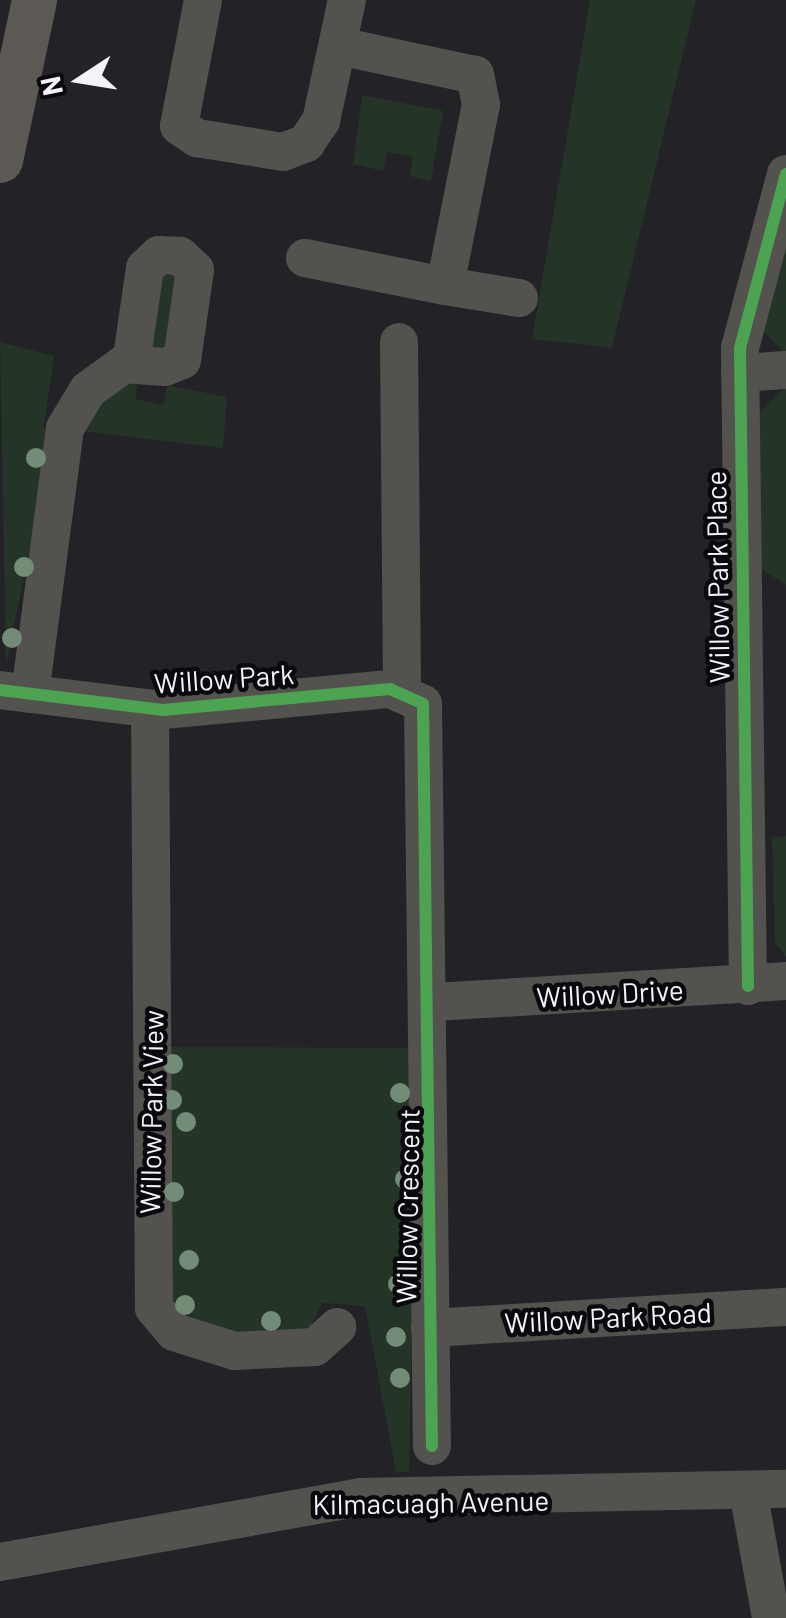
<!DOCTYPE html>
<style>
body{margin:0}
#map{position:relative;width:786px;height:1618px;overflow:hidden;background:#232227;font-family:Barlow,sans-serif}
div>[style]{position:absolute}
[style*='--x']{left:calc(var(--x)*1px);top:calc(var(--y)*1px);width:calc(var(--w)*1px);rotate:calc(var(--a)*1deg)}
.green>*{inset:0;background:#243427}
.minor>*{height:38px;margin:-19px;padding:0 19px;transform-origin:19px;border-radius:19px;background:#54524f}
.major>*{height:45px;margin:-22.5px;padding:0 22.5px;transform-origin:22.5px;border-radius:22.5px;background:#5c5955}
.cycleway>*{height:12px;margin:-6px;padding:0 6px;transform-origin:6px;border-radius:6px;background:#4ca352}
.trees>*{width:20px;height:20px;margin:-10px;border-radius:50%;background:#728c78}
span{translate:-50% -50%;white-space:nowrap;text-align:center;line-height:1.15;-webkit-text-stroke:9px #0b090e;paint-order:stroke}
.street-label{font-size:28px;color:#f5f3fa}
.north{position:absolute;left:30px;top:30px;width:100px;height:100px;-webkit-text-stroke:8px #0b090e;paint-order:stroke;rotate:258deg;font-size:28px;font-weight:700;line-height:40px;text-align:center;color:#f5f3fa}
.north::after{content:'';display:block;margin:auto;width:35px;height:45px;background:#f5f3fa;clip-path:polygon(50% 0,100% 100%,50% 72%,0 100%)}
</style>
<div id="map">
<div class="green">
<div style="clip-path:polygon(590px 0,696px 0,612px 348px,532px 339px)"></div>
<div style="clip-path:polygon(362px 95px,443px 111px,431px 181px,410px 176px,413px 157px,387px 152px,383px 171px,353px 164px)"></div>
<div style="clip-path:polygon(786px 224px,786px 354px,758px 326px)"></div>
<div style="clip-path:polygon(161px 267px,184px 283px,161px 359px,143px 340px)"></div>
<div style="clip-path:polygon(0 342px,54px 356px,44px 427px,54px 428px,6px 665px)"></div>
<div style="clip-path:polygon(137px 379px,136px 399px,163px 405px,167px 385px,227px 397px,223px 448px,73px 430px,92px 399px)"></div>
<div style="clip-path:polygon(786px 387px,786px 585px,754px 564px,757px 414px)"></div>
<div style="clip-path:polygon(786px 836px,786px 957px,775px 943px,772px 837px)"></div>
<div style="clip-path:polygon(162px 1047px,417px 1048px,409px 1472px,396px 1472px,365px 1306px,322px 1303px,307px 1336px,200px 1333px,166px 1307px)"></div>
</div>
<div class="minor">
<div style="--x:203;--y:0;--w:128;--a:100.8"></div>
<div style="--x:179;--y:126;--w:22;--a:34"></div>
<div style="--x:197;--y:138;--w:87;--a:9.2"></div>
<div style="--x:283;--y:152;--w:25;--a:-21"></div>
<div style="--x:306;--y:143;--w:27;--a:-56"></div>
<div style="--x:321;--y:121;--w:124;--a:-77.9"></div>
<div style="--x:305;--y:258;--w:143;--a:11.3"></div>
<div style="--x:445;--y:286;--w:185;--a:-78.8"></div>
<div style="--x:481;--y:105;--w:31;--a:-101"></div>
<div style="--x:475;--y:75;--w:140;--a:-168"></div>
<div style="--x:445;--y:286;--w:75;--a:9.2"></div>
<div style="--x:399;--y:342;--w:350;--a:89.5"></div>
<div style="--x:740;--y:373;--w:46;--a:-3.7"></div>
<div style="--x:0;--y:690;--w:164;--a:7"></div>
<div style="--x:163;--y:710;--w:228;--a:-5.3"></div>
<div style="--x:390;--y:689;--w:36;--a:24"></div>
<div style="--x:423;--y:704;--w:742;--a:89.31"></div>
<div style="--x:30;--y:694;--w:268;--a:-82.5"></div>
<div style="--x:65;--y:428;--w:44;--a:-58.8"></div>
<div style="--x:88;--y:390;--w:44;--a:-35.8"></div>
<div style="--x:124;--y:364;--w:41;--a:4.2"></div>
<div style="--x:165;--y:367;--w:18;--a:-22"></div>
<div style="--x:182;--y:360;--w:91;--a:-81.8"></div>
<div style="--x:195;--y:270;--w:21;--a:-137"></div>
<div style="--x:180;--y:256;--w:21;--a:-177"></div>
<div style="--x:159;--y:255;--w:19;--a:137"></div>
<div style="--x:145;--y:268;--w:97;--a:98.3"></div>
<div style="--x:150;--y:709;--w:599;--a:89.62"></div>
<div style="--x:154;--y:1308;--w:31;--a:50"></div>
<div style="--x:174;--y:1332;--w:64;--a:17.3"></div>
<div style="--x:235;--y:1351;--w:80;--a:-2.9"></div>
<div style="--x:315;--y:1347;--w:30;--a:-42"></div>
<div style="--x:748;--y:986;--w:638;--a:-90.72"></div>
<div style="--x:740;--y:348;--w:180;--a:-75.2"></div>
<div style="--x:434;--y:1002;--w:353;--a:-3.4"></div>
<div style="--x:430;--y:1328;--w:357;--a:-3.4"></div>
<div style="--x:748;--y:1491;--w:129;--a:79.7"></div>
<div style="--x:0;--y:1562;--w:366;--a:-10.2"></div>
<div style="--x:360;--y:1497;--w:426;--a:-1.1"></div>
</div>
<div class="major">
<div style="--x:0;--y:160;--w:164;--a:-78"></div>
</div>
<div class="cycleway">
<div style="--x:0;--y:690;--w:164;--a:7"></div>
<div style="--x:163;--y:710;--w:228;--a:-5.3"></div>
<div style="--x:390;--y:689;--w:36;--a:24"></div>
<div style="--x:423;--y:704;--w:742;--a:89.31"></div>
<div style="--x:748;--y:986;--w:638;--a:-90.72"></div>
<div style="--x:740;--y:348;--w:180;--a:-75.2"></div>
</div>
<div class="trees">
<div style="left:36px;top:458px"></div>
<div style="left:24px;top:567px"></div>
<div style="left:12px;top:638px"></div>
<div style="left:173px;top:1064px"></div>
<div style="left:400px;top:1093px"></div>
<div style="left:172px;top:1100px"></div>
<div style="left:186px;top:1122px"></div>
<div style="left:405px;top:1179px"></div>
<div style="left:174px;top:1192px"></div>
<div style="left:189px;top:1260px"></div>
<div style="left:398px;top:1284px"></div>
<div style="left:185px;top:1305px"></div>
<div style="left:271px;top:1321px"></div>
<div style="left:396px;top:1337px"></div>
<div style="left:400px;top:1378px"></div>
</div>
<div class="street-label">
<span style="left:717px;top:577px;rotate:-91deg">Willow Park Place</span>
<span style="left:224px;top:678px;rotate:-4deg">Willow Park</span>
<span style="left:610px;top:993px;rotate:-3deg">Willow Drive</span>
<span style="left:151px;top:1112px;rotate:-89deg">Willow Park View</span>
<span style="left:407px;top:1206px;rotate:-89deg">Willow Crescent</span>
<span style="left:608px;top:1317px;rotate:-3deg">Willow Park Road</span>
<span style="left:431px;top:1502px;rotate:-1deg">Kilmacuagh Avenue</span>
</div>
<div class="north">N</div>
</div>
